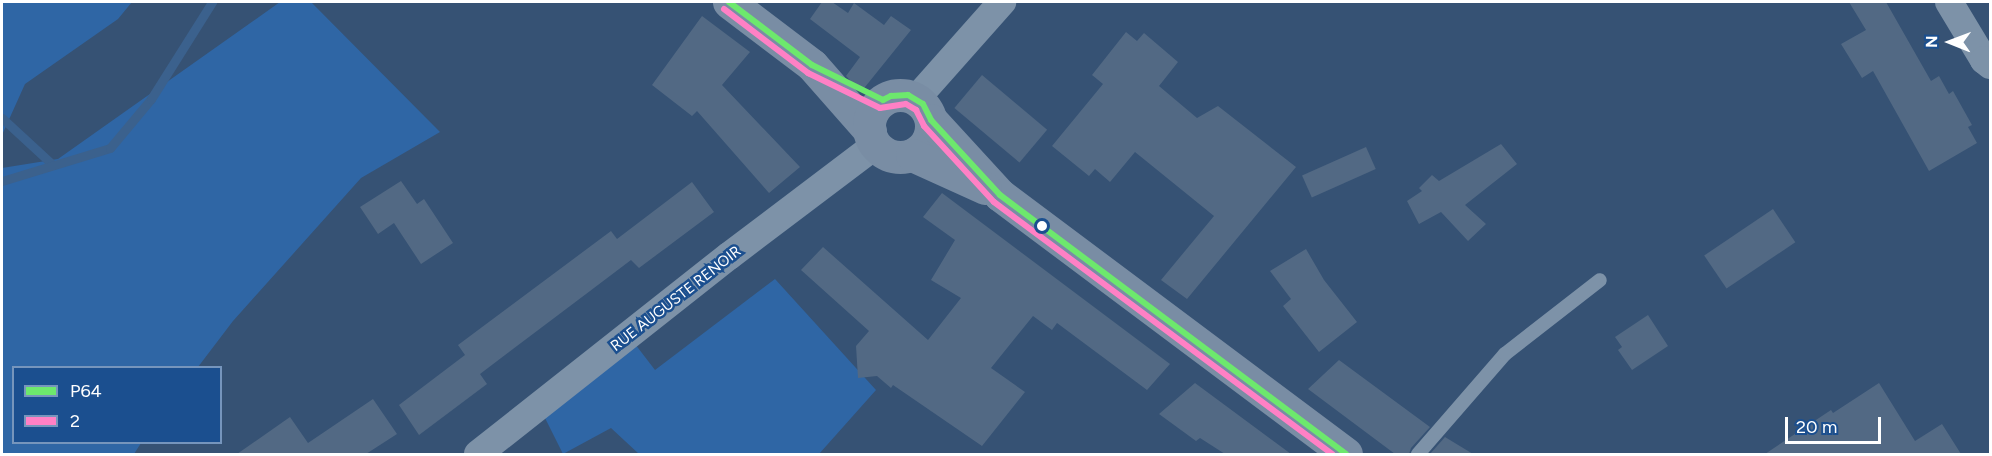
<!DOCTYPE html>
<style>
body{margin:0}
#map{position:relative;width:1992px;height:456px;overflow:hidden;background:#365274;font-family:Figtree,sans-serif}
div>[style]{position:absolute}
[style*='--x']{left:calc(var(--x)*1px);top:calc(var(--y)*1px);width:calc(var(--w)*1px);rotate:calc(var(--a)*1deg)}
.green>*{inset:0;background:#2f66a5}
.stream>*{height:9px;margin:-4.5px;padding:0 4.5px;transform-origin:4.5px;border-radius:4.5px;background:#3b618d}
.building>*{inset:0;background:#526984;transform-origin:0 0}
.service>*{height:14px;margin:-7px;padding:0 7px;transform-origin:7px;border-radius:7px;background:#7d92a8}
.minor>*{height:28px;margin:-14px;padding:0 14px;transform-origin:14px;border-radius:14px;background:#7d92a8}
.secondary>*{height:33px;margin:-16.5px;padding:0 16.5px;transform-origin:16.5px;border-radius:16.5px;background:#798da4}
.secondary>.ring{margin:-16.5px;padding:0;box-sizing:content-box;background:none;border:33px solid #798da4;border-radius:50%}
.bus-1>*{height:6px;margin:-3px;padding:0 3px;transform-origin:3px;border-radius:3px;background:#6de86d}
.bus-2>*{height:6px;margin:-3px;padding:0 3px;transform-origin:3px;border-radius:3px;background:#ff80c5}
.dots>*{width:16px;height:16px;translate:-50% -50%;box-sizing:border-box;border:3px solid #1b4f8f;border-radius:50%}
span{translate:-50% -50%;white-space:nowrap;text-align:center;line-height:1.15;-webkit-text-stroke:5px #1b4f8f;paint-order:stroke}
.street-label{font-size:15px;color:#fff}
.frame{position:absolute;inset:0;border:3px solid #fff;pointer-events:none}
.legend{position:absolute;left:12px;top:366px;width:210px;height:78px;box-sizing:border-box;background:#1b4f8f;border:2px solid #7695bc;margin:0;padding:8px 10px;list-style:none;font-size:18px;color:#fff}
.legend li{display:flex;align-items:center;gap:12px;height:30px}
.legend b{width:30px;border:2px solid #7695bc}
.north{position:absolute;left:1920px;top:12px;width:60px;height:60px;-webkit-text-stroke:4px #1b4f8f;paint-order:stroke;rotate:271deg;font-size:16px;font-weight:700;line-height:24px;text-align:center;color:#fff}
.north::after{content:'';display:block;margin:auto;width:21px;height:27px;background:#fff;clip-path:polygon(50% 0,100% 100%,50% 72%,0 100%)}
.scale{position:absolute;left:1785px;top:417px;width:96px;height:27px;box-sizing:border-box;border:3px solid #fff;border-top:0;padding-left:8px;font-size:18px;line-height:21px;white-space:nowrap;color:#fff;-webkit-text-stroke:4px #1b4f8f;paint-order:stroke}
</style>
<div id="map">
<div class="green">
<div style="clip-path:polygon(2px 2px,132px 2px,118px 19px,25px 84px,2px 135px)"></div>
<div style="clip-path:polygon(280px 2px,311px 2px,440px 132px,361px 178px,233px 321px,198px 367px,14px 368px,14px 442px,141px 443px,134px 454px,2px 454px,2px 168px,58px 159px)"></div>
<div style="clip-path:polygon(775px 279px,876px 390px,819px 454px,639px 454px,611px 428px,563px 454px,543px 414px,635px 344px,655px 370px)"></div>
</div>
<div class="stream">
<div style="--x:2;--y:118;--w:69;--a:42.7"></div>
<div style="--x:2;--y:181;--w:113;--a:-17"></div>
<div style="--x:110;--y:148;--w:64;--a:-50.1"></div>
<div style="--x:151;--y:99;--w:115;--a:-57.8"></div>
</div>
<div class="building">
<div style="clip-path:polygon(822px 2px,832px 2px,848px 13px,854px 3px,884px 25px,891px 16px,911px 30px,861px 92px,846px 76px,860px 57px,810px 19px)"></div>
<div style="clip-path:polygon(1849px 2px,1886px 2px,1931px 81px,1939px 76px,1949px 94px,1953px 91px,1972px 125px,1968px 127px,1977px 143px,1929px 171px,1873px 71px,1862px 78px,1841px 44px,1866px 30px)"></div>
<div style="clip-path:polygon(702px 16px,750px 52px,722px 85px,800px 167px,769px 193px,697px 111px,692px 116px,652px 85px)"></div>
<div style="clip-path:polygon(1126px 32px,1137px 41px,1144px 33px,1178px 62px,1159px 86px,1197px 118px,1218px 106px,1296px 167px,1187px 299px,1161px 280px,1214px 216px,1135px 152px,1110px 182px,1095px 169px,1089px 176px,1052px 146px,1103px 84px,1092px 75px)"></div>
<div style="left:982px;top:75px;width:85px;height:43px;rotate:40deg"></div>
<div style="clip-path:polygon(1501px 144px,1517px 164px,1465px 205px,1486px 224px,1468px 241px,1441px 212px,1419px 224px,1407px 201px,1422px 191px,1419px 188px,1432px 175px,1439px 181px)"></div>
<div style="left:1366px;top:147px;width:24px;height:70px;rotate:66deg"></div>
<div style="clip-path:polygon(401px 181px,417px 204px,424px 199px,453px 243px,421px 264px,394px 223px,378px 234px,360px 207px)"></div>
<div style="clip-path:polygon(692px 182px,714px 212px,639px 268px,631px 260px,590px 291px,480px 374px,487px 384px,419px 435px,399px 405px,465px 355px,458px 345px,611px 231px,617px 239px)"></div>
<div style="clip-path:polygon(942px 193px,1170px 364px,1147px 390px,1057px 323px,1052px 330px,1033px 316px,991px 368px,1025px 392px,982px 446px,893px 385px,891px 388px,877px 376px,858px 378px,856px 346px,869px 331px,801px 270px,823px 247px,928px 340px,961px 298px,931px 280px,955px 240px,923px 217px)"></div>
<div style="left:1773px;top:209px;width:40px;height:83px;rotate:56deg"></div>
<div style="clip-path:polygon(1306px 249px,1324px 280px,1357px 322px,1319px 352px,1283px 306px,1291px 299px,1270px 271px)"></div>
<div style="clip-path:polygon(1648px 315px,1668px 346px,1632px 370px,1618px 350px,1622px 347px,1615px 337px)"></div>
<div style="clip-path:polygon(1339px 360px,1430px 427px,1411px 448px,1409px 454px,1395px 454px,1308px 389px)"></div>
<div style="clip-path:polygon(1195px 383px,1245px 420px,1291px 454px,1225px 454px,1200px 438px,1196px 441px,1159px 414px)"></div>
<div style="clip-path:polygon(1879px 383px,1915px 441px,1942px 424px,1961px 454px,1765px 454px,1831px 410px,1833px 413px)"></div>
<div style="clip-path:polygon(373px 399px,397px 434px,366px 454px,237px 454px,290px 417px,308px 443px)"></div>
<div style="clip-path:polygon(1445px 437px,1473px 454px,1430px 454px)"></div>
</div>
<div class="service">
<div style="--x:1418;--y:454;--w:133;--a:-49"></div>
<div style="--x:1505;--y:354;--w:120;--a:-37.9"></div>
</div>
<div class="minor">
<div style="--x:1949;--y:2;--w:68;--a:58.9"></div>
<div style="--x:1984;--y:60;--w:8;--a:40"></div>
<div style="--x:916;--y:99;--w:130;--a:-48.4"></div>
<div style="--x:478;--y:454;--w:320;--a:-38.3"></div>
<div style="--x:729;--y:256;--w:184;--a:-37.1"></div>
</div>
<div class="secondary">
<div style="--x:729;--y:2;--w:104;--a:37.2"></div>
<div style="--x:812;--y:65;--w:88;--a:48.7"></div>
<div class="ring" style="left:869px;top:95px;width:29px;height:29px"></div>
<div style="--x:931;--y:120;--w:102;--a:47.4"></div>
<div style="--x:1000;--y:195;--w:432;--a:36.8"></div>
<div style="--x:912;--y:155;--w:80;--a:24.3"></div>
</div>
<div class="bus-1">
<div style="--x:729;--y:2;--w:104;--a:37.2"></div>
<div style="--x:812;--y:65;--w:79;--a:26.2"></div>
<div style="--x:883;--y:100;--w:9;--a:-27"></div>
<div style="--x:891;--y:96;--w:17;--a:-3"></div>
<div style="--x:908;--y:95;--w:17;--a:31"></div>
<div style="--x:923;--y:104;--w:18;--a:63"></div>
<div style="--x:931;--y:120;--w:102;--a:47.4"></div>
<div style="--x:1000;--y:195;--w:432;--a:36.8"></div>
</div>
<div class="bus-2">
<div style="--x:724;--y:9;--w:106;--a:37.3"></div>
<div style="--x:808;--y:73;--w:80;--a:25.9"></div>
<div style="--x:880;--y:108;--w:26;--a:-9"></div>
<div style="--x:906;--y:104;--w:12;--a:31"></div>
<div style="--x:916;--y:110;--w:18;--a:63"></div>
<div style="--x:924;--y:126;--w:103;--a:47.4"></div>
<div style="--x:994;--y:202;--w:422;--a:36.7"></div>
</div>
<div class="dots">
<div style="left:1042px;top:226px;background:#fff"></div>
</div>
<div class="street-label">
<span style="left:676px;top:299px;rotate:-38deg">RUE AUGUSTE RENOIR</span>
</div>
<div class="frame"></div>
<ul class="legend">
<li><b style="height:8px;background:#6de86d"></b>P64</li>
<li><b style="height:8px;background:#ff80c5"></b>2</li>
</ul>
<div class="north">N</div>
<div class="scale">20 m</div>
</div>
